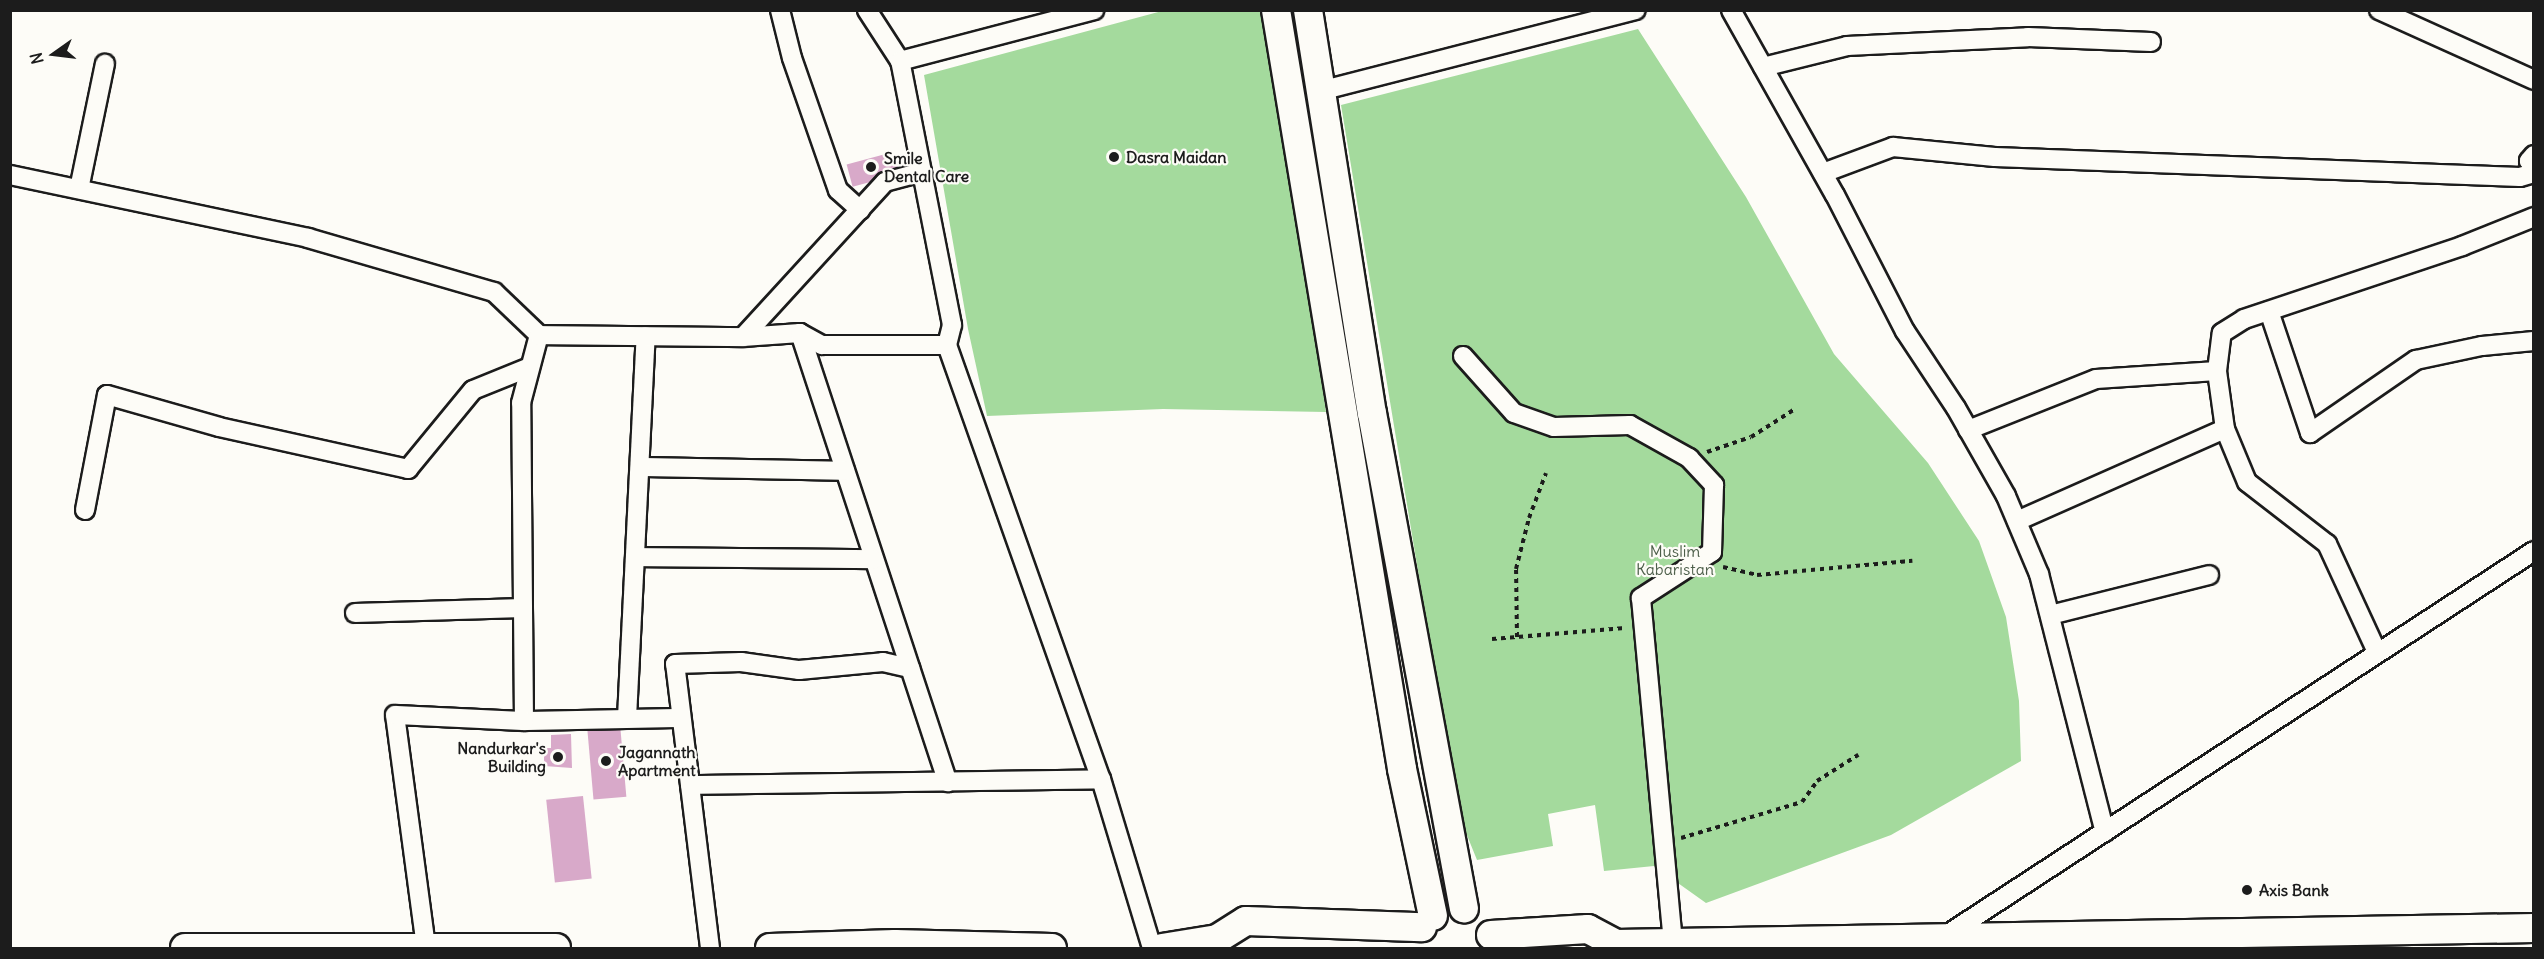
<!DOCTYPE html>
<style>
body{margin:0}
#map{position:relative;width:2544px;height:959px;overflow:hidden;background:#fdfcf7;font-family:Delius,sans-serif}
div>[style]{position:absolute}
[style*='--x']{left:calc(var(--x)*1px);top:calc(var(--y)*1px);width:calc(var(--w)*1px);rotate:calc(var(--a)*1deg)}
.green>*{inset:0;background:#a4da9d}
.building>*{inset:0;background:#d8a9c9;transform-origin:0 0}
.path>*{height:4px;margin-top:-2px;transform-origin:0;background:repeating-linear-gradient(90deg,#1c1c1c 0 4.5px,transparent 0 9px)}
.roads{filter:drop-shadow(2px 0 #1c1c1c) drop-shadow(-2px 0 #1c1c1c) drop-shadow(0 2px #1c1c1c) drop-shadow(0 -2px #1c1c1c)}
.street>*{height:18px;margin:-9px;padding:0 9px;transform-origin:9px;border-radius:9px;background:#fdfcf7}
.primary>*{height:28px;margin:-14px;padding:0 14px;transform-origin:14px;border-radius:14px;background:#fdfcf7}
.dots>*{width:16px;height:16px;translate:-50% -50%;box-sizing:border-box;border:3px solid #fdfcf7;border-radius:50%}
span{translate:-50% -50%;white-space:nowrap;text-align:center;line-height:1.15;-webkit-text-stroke:4.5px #fdfcf7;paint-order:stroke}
.poi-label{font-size:16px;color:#1c1c1c;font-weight:700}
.left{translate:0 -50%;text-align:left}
.right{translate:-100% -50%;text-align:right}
.park-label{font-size:16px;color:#4c5e49}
.frame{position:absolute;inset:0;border:12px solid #1c1c1c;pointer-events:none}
.north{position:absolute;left:24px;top:24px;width:60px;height:60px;-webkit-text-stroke:4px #fdfcf7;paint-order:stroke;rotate:256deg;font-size:16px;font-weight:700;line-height:24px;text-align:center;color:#1c1c1c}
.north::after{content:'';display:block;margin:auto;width:21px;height:27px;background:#1c1c1c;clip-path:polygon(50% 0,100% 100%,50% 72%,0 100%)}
</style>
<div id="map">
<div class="green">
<div style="clip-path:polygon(1162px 11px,1271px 11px,1326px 412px,1163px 409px,987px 416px,968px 329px,924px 75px)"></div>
<div style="clip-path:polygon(1638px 29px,1746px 197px,1834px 354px,1928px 463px,1979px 541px,2006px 617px,2019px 701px,2021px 761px,1891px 835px,1706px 903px,1654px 866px,1604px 871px,1595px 805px,1548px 814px,1553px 846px,1477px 860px,1458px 813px,1341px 105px)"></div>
</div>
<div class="building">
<div style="left:893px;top:152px;width:23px;height:48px;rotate:75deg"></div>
<div style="left:620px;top:724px;width:73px;height:33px;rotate:85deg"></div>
<div style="clip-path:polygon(571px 734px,572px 768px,544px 766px,544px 748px,551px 748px,551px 735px)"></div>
<div style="left:583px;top:796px;width:83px;height:37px;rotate:84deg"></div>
</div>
<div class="path">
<div style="--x:1707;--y:452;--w:46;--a:-18.8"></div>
<div style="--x:1751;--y:437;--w:52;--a:-32.5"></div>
<div style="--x:1723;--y:567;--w:35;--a:13"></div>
<div style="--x:1757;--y:575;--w:156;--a:-5.2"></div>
<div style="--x:1517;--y:637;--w:68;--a:-90.8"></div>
<div style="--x:1516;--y:569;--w:53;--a:-75.7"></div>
<div style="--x:1529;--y:518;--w:48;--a:-69.3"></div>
<div style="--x:1492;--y:639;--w:133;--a:-4.7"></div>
<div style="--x:1681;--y:838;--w:126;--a:-16.6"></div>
<div style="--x:1802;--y:802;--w:26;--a:-54"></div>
<div style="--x:1817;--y:781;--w:49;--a:-32.4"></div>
</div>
<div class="roads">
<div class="street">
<div style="--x:780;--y:10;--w:49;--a:76"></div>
<div style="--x:792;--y:58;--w:140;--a:70.8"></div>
<div style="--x:838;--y:190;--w:30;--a:42"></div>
<div style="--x:867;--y:10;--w:61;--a:57.1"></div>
<div style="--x:1731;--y:10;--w:212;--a:60.7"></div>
<div style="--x:1835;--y:195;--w:153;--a:62.8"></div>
<div style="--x:1905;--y:331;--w:92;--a:56.5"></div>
<div style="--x:1956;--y:408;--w:101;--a:60.4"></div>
<div style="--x:2006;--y:496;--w:85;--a:67.1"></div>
<div style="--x:2039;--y:574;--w:266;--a:75.7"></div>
<div style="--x:2379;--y:10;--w:170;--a:24.3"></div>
<div style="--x:1763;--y:67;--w:87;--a:-14"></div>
<div style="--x:1847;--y:46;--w:181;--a:-2.8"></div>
<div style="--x:2028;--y:37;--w:123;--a:2.3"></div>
<div style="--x:1320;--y:91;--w:326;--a:-14.4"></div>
<div style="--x:2534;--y:155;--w:8;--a:130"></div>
<div style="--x:2529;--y:161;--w:7;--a:45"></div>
<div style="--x:922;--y:172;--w:38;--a:165"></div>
<div style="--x:885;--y:182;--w:210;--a:132.5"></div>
<div style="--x:743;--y:337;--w:57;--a:-4"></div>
<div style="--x:800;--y:333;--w:473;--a:71.8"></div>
<div style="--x:1823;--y:173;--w:75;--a:-20.4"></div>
<div style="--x:1893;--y:147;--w:102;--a:5.6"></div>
<div style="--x:1995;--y:157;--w:525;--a:2.18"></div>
<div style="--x:2520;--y:177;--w:15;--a:-16"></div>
<div style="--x:10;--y:175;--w:305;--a:11.9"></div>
<div style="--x:308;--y:238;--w:194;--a:16.2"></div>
<div style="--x:494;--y:292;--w:62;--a:43.7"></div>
<div style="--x:79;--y:189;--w:128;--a:-78.3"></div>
<div style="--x:2269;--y:311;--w:129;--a:71.4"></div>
<div style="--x:2310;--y:433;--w:129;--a:-34.6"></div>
<div style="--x:2416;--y:360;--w:67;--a:-12"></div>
<div style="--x:2482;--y:346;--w:52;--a:-5.5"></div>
<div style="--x:800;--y:333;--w:25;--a:29"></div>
<div style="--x:822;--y:345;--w:125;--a:0"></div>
<div style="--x:947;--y:345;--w:461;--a:70.5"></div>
<div style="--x:1101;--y:779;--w:177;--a:73.2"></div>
<div style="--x:947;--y:345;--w:21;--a:-76"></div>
<div style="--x:952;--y:325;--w:269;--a:-101.1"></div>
<div style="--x:900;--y:61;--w:201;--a:-14.7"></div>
<div style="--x:1463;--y:356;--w:76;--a:48.2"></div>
<div style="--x:1514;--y:413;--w:42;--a:19.3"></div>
<div style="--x:1554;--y:427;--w:76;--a:-1.5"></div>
<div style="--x:1630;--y:425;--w:68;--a:29.2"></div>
<div style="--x:1689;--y:458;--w:37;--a:47"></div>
<div style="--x:1714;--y:485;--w:67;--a:91.7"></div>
<div style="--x:1712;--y:552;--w:85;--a:147.1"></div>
<div style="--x:1641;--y:598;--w:346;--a:84.7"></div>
<div style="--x:1968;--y:430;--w:138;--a:-21.7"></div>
<div style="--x:2096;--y:379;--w:121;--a:-3.8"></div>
<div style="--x:640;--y:467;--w:205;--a:1.1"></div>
<div style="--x:85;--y:510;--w:117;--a:-79.2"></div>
<div style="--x:107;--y:395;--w:116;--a:15.9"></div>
<div style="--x:219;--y:427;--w:194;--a:12.5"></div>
<div style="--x:408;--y:469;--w:102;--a:-50.6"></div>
<div style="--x:473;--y:390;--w:61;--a:-22"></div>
<div style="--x:2017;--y:521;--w:227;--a:-23.9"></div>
<div style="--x:636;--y:557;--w:237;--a:0.5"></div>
<div style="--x:355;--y:613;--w:168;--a:-1.7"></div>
<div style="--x:2050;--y:615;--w:164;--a:-14.1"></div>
<div style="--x:2377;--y:652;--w:119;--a:-114.8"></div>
<div style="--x:2327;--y:544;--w:101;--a:-142.2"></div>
<div style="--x:2247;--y:482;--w:57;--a:-112.5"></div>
<div style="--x:2225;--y:429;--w:59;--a:-97.9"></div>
<div style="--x:2217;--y:371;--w:38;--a:-83"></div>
<div style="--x:2222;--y:333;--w:26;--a:-32"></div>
<div style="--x:2244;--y:319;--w:230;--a:-18.5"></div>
<div style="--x:2462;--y:246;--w:78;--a:-21.9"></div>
<div style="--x:627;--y:718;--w:382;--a:-87.2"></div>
<div style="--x:680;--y:718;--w:156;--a:178.9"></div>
<div style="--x:524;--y:721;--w:318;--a:-90.5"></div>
<div style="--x:521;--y:403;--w:70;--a:-75.2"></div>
<div style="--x:539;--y:335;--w:204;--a:0.6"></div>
<div style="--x:690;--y:785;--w:411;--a:-0.8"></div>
<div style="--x:1945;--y:936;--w:704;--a:-33.17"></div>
<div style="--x:426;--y:947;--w:234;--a:-97.6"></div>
<div style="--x:395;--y:715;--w:129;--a:2.7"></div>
<div style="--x:710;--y:948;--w:286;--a:-97"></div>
<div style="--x:675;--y:664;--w:66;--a:-1.7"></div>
<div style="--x:741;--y:662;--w:59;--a:7.9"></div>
<div style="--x:799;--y:670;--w:84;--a:-5.4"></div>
<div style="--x:883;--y:662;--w:28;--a:13"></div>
</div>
<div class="primary">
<div style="--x:1276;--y:10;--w:769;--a:80.57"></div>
<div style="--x:1402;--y:769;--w:150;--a:78.1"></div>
<div style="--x:1308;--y:10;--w:408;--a:81"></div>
<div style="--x:1372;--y:413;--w:504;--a:79.49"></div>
<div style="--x:1491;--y:935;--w:97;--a:-3.5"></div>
<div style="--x:1588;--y:929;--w:32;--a:28"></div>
<div style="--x:1616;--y:944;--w:918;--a:-1"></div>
<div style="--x:185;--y:948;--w:371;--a:0"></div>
<div style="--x:770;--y:948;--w:125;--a:-1.8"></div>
<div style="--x:895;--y:944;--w:157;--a:1.5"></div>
<div style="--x:1162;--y:948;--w:56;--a:-9.3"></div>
<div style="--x:1217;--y:939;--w:34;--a:-32"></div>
<div style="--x:1246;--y:921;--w:176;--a:2"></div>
</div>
</div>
<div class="dots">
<div style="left:1114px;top:157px;background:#1c1c1c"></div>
<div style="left:871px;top:167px;background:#1c1c1c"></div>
<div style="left:558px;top:757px;background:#1c1c1c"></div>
<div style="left:606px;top:761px;background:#1c1c1c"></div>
<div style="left:2247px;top:890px;background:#1c1c1c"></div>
</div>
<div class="poi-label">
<span class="left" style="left:1126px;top:157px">Dasra Maidan</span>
<span class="left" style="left:884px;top:167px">Smile<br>Dental Care</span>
<span class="right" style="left:546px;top:757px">Nandurkar's<br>Building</span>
<span class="left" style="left:618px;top:761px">Jagannath<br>Apartment</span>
<span class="left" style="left:2259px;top:890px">Axis Bank</span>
</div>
<div class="park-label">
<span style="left:1675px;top:560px">Muslim<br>Kabaristan</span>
</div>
<div class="frame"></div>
<div class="north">N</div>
</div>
